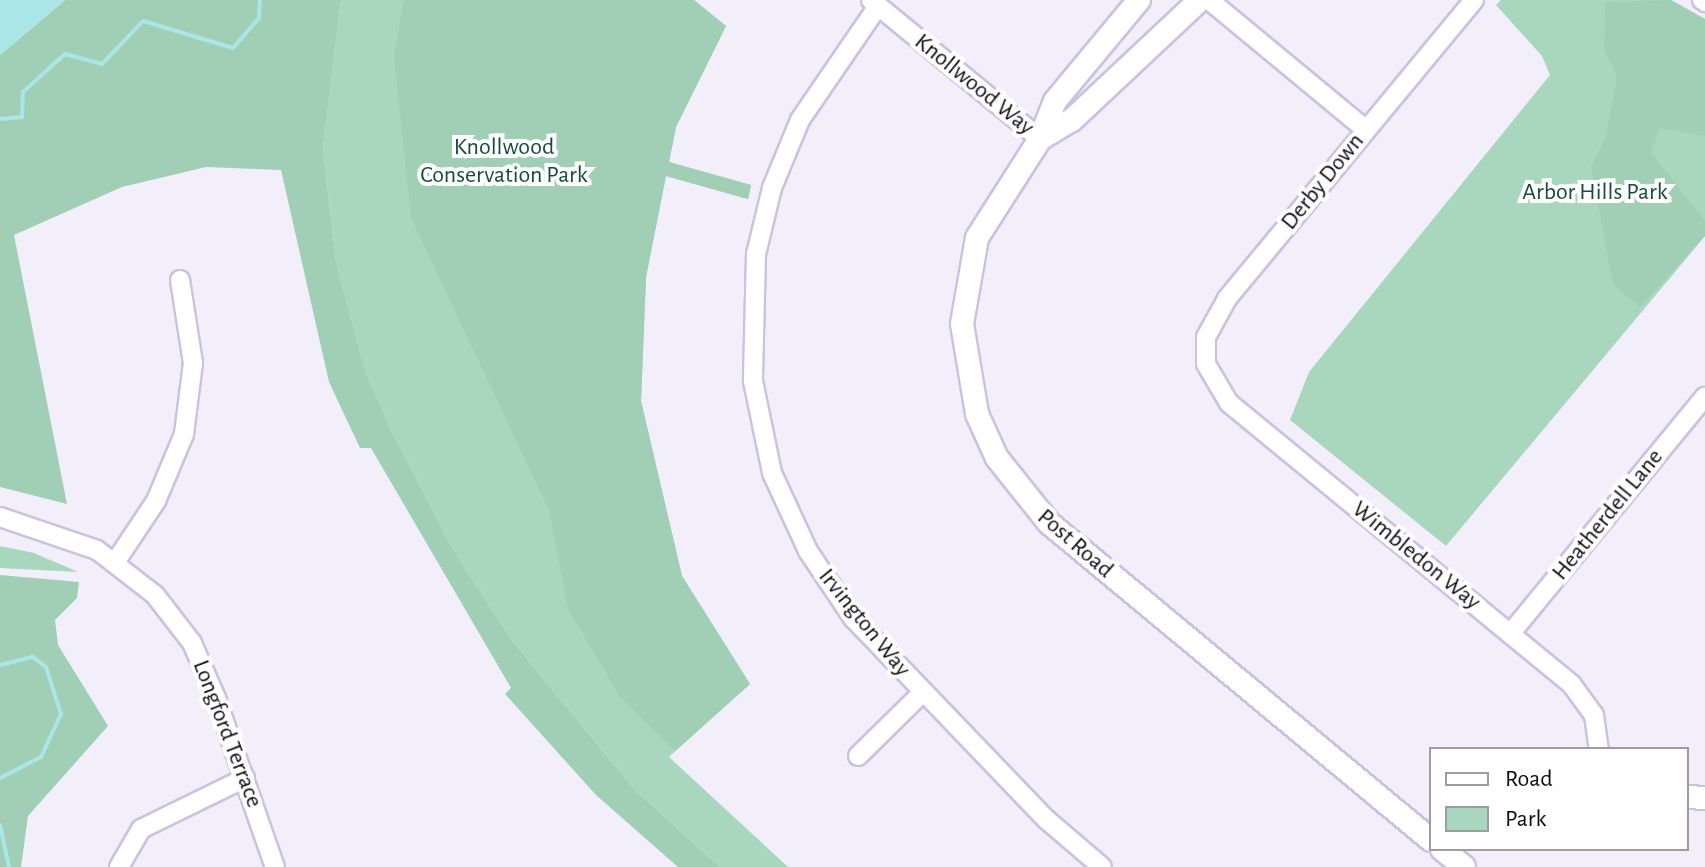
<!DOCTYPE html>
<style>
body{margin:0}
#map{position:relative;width:1705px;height:867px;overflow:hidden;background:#f2effb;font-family:"Alegreya Sans",sans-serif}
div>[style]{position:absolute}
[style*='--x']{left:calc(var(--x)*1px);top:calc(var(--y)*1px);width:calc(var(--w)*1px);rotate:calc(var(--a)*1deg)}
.green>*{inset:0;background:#a8d7bd}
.forest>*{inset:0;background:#a1cfb6}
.water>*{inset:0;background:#abe6e6}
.stream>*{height:4px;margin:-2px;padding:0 2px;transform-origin:2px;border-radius:2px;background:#abe6e6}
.roads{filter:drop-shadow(2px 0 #cac3e0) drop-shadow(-2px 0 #cac3e0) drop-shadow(0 2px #cac3e0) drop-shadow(0 -2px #cac3e0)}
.minor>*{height:18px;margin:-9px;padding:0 9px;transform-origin:9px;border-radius:9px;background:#fff}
.tertiary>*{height:22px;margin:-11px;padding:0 11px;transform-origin:11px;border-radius:11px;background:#fff}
span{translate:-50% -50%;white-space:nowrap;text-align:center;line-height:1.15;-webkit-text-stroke:8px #fefefe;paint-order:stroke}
.street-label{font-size:24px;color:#0d0a14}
.park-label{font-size:24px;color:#144d35}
.legend{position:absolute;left:1429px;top:747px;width:260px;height:104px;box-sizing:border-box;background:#fefefe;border:2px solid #9e9ca0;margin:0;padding:10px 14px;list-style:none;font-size:24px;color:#0d0a14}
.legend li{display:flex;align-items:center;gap:16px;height:40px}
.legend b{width:40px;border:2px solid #9e9ca0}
</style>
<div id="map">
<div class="green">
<div style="clip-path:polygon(341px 0,694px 0,726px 26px,676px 127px,669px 162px,751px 185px,748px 199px,666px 176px,646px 277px,641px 401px,682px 576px,750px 684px,669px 757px,788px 867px,720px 867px,634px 789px,514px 643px,452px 548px,389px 426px,365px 370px,336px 262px,323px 148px)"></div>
<div style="clip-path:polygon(1501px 0,1671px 0,1705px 19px,1705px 236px,1446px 546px,1290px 420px,1309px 372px,1550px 75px,1542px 56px,1496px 5px)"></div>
<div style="clip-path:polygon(0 546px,34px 553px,78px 572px,0 568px)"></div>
</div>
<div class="forest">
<div style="clip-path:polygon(65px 0,341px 0,323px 148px,336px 262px,365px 370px,389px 426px,452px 548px,514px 643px,634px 789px,720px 867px,678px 867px,596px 795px,505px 694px,511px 688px,371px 448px,360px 448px,329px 382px,281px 170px,206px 167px,122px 187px,14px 235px,67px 504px,0 487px,0 55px)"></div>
<div style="clip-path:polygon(404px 0,694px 0,726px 26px,676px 127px,669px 162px,751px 185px,748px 199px,666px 176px,646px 277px,641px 401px,682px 576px,750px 684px,675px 751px,621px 698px,568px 609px,549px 510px,411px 218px,394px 57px)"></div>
<div style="clip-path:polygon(1671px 0,1705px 19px,1705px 136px,1660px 128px,1651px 152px,1705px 221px,1705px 236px,1640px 307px,1613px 284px,1591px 167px,1606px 137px,1617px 76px,1604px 49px,1605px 2px)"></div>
<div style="clip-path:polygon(0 575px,79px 582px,77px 598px,55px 620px,58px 645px,108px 726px,28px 816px,21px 867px,0 867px)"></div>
</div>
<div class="water">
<div style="clip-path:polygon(0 0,65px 0,0 55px)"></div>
</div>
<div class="stream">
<div style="--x:0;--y:119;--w:22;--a:-5"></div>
<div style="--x:22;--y:117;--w:25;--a:-88"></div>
<div style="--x:23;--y:92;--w:57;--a:-42.1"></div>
<div style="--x:65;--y:54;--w:38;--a:15"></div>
<div style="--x:102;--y:64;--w:59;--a:-46.4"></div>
<div style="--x:143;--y:21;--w:94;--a:16.7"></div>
<div style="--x:233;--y:48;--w:40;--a:-49"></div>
<div style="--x:259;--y:18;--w:18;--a:-87"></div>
<div style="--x:0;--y:665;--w:34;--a:-14"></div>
<div style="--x:33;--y:657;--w:16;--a:38"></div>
<div style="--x:46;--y:667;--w:49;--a:72.3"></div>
<div style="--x:61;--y:714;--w:47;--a:114.9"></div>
<div style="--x:41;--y:757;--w:46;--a:152.9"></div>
<div style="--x:0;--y:825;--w:43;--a:77.9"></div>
</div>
<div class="roads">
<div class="minor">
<div style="--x:871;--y:0;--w:219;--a:39.4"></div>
<div style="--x:1209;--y:0;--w:204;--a:39.6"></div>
<div style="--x:1474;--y:0;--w:388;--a:129.6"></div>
<div style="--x:1227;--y:299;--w:43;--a:118.9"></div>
<div style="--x:1206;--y:337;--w:27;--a:90"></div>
<div style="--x:1206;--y:364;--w:45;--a:59.5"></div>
<div style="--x:1229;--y:403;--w:444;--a:39.4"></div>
<div style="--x:1572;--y:685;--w:37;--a:54"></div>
<div style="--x:1594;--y:715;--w:34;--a:82"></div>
<div style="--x:1702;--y:0;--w:4;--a:34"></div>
<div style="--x:878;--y:6;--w:138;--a:124.4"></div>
<div style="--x:800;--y:120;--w:74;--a:112.4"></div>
<div style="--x:772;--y:188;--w:68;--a:103.6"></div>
<div style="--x:756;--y:254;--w:127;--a:91.4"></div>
<div style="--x:753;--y:381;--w:94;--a:78.3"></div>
<div style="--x:772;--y:473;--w:86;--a:65.2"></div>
<div style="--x:808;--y:551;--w:81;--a:56.1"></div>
<div style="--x:853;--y:618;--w:280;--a:46.2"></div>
<div style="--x:1047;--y:820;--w:72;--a:40.5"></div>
<div style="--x:0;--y:517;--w:102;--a:18.8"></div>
<div style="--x:97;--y:550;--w:73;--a:37.8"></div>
<div style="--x:155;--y:595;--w:61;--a:52.4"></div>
<div style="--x:192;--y:643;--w:60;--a:66.4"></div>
<div style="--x:216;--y:698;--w:179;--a:70.8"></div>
<div style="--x:116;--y:561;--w:72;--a:-56.3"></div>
<div style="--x:156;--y:501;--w:73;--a:-67.3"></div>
<div style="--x:184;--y:434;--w:72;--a:-82.8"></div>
<div style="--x:193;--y:363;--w:84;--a:-98.9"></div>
<div style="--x:1510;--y:634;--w:307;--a:-50.6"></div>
<div style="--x:858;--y:756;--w:90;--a:-44.5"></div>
<div style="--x:119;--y:867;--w:44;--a:-59.9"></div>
<div style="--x:141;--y:829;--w:116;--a:-26.1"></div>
</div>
<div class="tertiary">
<div style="--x:1139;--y:0;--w:131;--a:129.7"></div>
<div style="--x:1055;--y:101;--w:41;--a:111.5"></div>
<div style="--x:1040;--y:139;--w:117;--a:122.5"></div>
<div style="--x:977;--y:238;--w:87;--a:99.9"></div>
<div style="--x:962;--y:324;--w:91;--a:80.5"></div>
<div style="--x:977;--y:414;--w:48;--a:65.6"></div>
<div style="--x:997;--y:458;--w:83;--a:51.3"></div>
<div style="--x:1049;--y:523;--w:496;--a:39.7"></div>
<div style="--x:1040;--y:139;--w:37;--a:-31"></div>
<div style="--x:1072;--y:120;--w:175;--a:-43.2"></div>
<div style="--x:1687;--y:797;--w:18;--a:3"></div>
<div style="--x:1442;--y:849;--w:28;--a:39"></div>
</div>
</div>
<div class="street-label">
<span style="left:974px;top:85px;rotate:39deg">Knollwood Way</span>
<span style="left:1323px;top:182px;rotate:-51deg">Derby Down</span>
<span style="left:1608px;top:515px;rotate:-51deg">Heatherdell Lane</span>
<span style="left:1075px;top:544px;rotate:41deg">Post Road</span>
<span style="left:1416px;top:556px;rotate:39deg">Wimbledon Way</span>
<span style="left:864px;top:623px;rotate:51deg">Irvington Way</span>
<span style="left:227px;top:734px;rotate:69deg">Longford Terrace</span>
</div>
<div class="park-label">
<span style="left:504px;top:162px">Knollwood<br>Conservation Park</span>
<span style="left:1595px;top:193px">Arbor Hills Park</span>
</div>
<ul class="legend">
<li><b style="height:10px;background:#fff"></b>Road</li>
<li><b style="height:22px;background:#a8d7bd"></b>Park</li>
</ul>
</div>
